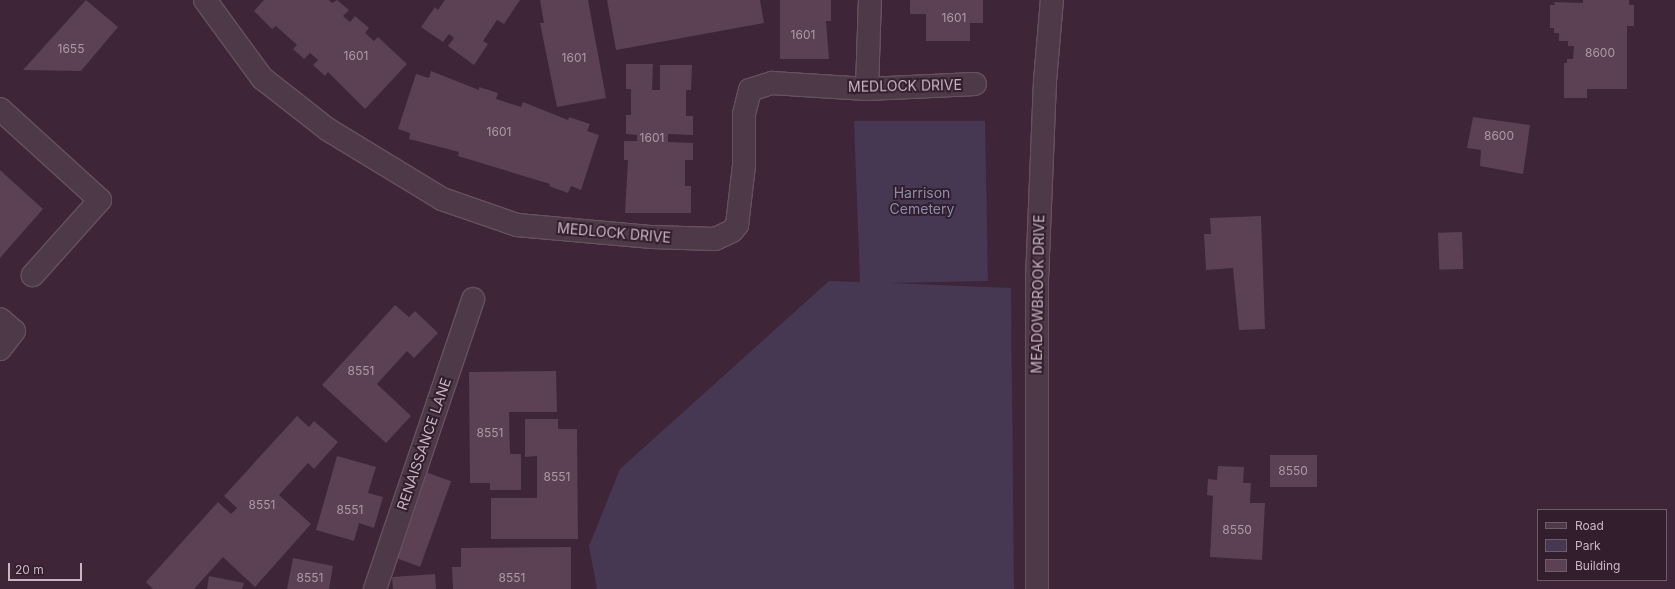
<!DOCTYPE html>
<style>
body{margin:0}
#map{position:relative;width:1675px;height:589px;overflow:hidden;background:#3e2538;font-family:Inter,sans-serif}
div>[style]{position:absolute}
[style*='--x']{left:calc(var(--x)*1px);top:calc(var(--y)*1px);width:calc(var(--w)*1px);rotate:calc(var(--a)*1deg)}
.green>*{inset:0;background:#463753}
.building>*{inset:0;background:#5c4054;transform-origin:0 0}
.roads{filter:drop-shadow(1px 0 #665160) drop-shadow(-1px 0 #665160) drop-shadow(0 1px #665160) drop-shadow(0 -1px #665160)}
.minor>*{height:22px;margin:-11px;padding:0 11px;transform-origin:11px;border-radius:11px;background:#4e3948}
span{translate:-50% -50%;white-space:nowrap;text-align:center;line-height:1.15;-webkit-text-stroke:4px #331e2e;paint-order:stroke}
.number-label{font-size:12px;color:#ae98a7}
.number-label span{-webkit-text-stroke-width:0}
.street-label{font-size:14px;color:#c9b6c3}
.park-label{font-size:14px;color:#8a8dad}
.legend{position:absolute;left:1537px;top:509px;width:130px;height:72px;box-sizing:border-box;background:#331e2e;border:1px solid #6f5b6a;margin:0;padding:5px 7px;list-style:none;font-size:12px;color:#c9b6c3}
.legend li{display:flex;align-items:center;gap:8px;height:20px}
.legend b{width:20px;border:1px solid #6f5b6a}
.scale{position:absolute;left:8px;top:563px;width:74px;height:18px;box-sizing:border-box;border:2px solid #c9b6c3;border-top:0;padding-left:5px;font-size:12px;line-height:14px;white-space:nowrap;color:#c9b6c3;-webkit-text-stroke:3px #331e2e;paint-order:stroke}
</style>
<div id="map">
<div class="green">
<div style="clip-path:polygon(854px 121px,985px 121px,988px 281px,890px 283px,1011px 288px,1014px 589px,597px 589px,589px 546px,620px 469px,829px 281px,860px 282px)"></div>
</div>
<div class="building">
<div style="clip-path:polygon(86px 0,118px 27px,81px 71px,23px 70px)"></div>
<div style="clip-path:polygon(264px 0,329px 0,332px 3px,337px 0,349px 10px,343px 16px,350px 22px,355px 16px,369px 28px,365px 33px,374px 41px,378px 37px,407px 64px,365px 109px,328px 72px,325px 76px,313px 65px,318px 60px,310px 53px,304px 59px,293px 49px,297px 45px,276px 26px,272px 29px,254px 11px)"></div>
<div style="clip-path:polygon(445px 0,520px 0,504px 24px,497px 20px,483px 41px,488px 44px,474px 65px,448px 46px,454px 38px,449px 34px,443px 42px,421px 27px,435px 7px,438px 10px)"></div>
<div style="clip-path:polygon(540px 0,588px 0,606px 98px,557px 107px,540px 23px,544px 23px)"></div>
<div style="clip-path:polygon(607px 0,760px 0,764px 23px,616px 50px)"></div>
<div style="clip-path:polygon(780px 0,831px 0,831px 21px,826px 21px,829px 59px,780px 59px)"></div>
<div style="clip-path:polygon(910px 0,983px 0,983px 23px,970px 23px,970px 41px,926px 41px,926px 14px,910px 14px)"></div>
<div style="clip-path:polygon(1583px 0,1629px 0,1629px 5px,1634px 5px,1634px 26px,1627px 26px,1627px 89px,1587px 89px,1587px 98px,1564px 98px,1564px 63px,1567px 63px,1567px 59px,1573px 59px,1574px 46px,1568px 46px,1568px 41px,1559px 41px,1559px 33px,1554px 33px,1554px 28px,1550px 28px,1550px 5px,1555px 5px,1554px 2px,1583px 3px)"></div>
<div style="clip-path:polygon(626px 64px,653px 64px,652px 90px,660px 90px,660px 65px,692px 65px,691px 90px,686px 90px,686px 116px,693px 116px,693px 135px,668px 134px,668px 142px,693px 143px,693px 160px,685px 160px,685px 186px,691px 186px,691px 213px,625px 213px,628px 160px,624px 160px,624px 141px,637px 141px,637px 135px,626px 134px,626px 115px,631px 115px,631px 89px,626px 89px)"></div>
<div style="clip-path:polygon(431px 71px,479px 90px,479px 87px,498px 93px,496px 99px,521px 107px,523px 102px,568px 120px,569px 117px,590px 124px,587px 131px,599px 135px,581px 190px,571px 186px,568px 193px,549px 186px,550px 184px,458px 156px,459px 152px,409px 139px,410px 133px,398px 129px,416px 74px,429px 78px)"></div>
<div style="clip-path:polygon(1473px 117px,1530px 125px,1523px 174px,1480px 166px,1481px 150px,1467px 148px)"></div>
<div style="clip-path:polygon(0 170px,43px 209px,0 258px)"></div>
<div style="clip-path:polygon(1261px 216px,1265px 329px,1239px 330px,1233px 268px,1206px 270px,1204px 234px,1211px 234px,1210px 218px)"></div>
<div style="left:1462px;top:232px;width:37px;height:24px;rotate:88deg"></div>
<div style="clip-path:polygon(395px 305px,409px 317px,415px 311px,438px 333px,414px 358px,407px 351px,377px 384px,411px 416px,386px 443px,322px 385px)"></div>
<div style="clip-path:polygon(556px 371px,557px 412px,509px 412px,510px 454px,521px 454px,521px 490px,490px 490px,490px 483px,470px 483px,469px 372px)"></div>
<div style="clip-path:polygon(297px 416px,309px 427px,314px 421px,338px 442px,314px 469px,308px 463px,279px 495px,311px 524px,255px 587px,223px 557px,194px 589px,153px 589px,146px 582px,218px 502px,231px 514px,237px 508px,224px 496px)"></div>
<div style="clip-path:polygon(525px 419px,558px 419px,558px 429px,577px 429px,578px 539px,491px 539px,491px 498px,537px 498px,537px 456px,525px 457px)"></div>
<div style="left:1270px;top:455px;width:47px;height:32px"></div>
<div style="clip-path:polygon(337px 456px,376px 467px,368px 493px,383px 497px,374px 528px,359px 523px,354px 541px,316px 530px)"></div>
<div style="clip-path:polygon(1218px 466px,1244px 467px,1243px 483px,1251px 483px,1250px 503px,1265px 503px,1262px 560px,1210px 557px,1213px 496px,1207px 495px,1208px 479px,1217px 480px)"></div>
<div style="left:423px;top:471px;width:30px;height:91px;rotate:20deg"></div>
<div style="clip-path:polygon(571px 547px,571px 589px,453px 589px,452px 567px,461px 567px,461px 548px)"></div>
<div style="clip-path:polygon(293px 558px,333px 566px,329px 589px,287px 589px)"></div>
<div style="left:435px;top:574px;width:15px;height:43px;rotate:86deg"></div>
<div style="clip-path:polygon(209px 576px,244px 583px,242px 589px,207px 589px)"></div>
</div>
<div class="roads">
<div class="minor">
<div style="--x:205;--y:0;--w:97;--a:53.8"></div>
<div style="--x:262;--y:78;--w:83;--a:38.1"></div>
<div style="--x:327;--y:129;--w:135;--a:31.3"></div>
<div style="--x:442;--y:199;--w:79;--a:19.1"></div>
<div style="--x:517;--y:225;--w:136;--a:5.1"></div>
<div style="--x:652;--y:237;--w:63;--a:1.8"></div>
<div style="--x:715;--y:239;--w:19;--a:-25"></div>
<div style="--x:732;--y:231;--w:8;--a:-50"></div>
<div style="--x:737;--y:225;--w:60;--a:-83.3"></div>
<div style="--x:744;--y:165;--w:51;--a:-90"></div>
<div style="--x:744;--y:114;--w:25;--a:-76"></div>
<div style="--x:750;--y:90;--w:23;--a:-18"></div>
<div style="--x:772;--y:83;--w:95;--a:3.6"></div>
<div style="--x:867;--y:89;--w:108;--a:-2.7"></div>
<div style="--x:867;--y:89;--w:89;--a:-88.1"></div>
<div style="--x:0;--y:109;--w:135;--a:42.3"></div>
<div style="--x:100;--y:200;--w:101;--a:131.8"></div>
<div style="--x:0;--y:319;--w:18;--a:41"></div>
<div style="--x:14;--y:331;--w:23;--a:128"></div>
<div style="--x:375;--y:589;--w:306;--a:-71.3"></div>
<div style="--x:1037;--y:589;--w:309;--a:-90"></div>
<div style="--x:1037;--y:280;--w:199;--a:-87.7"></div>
<div style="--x:1045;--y:81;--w:81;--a:-85.1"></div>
</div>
</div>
<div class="number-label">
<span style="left:954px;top:18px">1601</span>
<span style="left:803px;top:35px">1601</span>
<span style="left:71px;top:49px">1655</span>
<span style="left:1600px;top:53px">8600</span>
<span style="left:356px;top:56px">1601</span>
<span style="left:574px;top:58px">1601</span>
<span style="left:499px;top:132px">1601</span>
<span style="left:1499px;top:136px">8600</span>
<span style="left:652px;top:138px">1601</span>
<span style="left:361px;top:371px">8551</span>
<span style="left:490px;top:433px">8551</span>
<span style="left:1293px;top:471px">8550</span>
<span style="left:557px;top:477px">8551</span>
<span style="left:262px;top:505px">8551</span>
<span style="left:350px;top:510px">8551</span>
<span style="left:1237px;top:530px">8550</span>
<span style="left:310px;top:578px">8551</span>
<span style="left:512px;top:578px">8551</span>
</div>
<div class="street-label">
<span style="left:905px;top:86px;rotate:-1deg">MEDLOCK DRIVE</span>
<span style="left:614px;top:233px;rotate:5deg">MEDLOCK DRIVE</span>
<span style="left:1038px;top:294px;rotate:-89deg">MEADOWBROOK DRIVE</span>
<span style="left:424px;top:444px;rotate:-71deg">RENAISSANCE LANE</span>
</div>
<div class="park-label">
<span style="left:922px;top:201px">Harrison<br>Cemetery</span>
</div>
<ul class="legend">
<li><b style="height:5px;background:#4e3948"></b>Road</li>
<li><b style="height:11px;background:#463753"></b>Park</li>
<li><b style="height:11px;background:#5c4054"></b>Building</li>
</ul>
<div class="scale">20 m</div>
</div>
